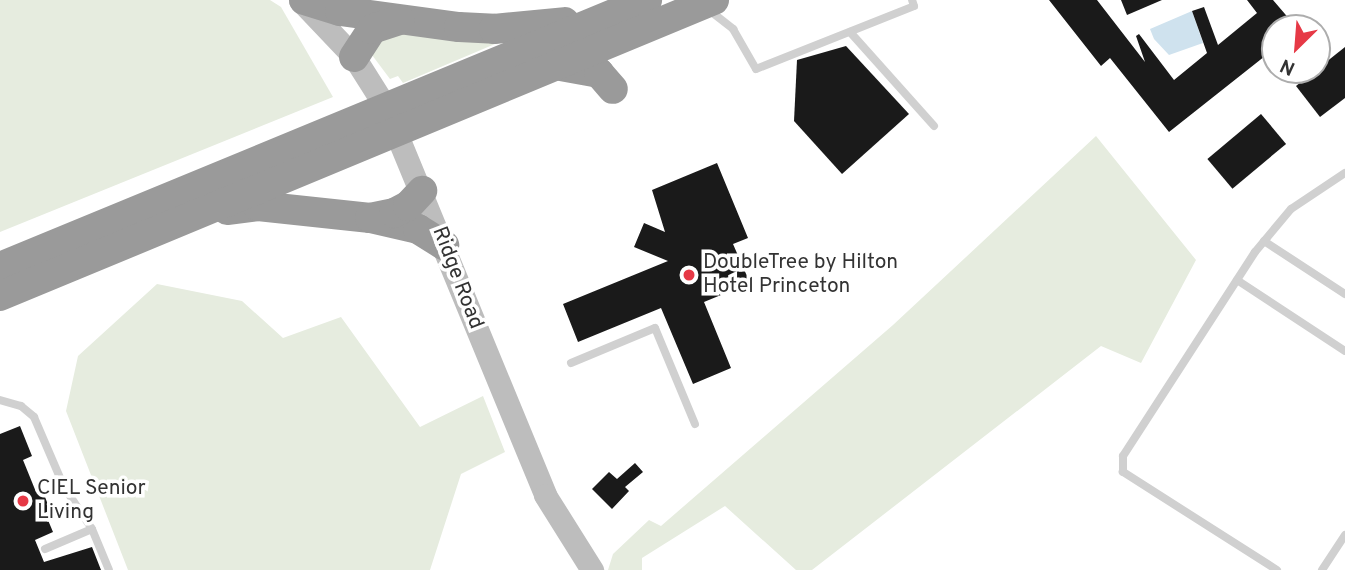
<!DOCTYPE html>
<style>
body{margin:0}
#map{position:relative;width:1345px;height:570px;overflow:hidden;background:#fff;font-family:Overpass,sans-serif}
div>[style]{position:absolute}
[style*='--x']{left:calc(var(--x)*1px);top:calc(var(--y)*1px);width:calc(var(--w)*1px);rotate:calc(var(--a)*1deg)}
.green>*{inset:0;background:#e6ecdf}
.water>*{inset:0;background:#cfe2ee}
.building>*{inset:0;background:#1a1a1a;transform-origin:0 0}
.lane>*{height:8px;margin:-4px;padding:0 4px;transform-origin:4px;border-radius:4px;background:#d0d0d0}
.secondary>*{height:23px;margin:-11.5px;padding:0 11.5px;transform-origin:11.5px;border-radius:11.5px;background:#bdbdbd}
.highway>*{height:30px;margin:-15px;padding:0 15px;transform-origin:15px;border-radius:15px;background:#9a9a9a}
.dots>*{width:19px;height:19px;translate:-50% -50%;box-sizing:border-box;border:4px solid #fff;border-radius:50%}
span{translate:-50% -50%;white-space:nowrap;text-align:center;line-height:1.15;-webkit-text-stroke:7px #fff;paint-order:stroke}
.poi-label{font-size:21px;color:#333}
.left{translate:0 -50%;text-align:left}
.street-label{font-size:21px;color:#333}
.north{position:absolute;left:1261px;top:14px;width:70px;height:70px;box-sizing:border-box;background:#fff;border:2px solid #adadad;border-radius:50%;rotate:205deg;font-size:19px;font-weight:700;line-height:28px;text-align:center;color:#333}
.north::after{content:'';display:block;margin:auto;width:24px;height:32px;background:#e63946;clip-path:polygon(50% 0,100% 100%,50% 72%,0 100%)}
</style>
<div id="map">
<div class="green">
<div style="clip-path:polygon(0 0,270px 0,281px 7px,333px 97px,0 232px)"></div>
<div style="clip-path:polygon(396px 29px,502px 41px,403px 83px,398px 76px,390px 79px,369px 51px)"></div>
<div style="clip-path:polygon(1096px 136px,1196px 260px,1141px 363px,1101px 346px,812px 570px,796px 570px,725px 506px,642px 558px,642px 570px,608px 570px,613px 554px,649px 520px,661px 526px,893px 325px)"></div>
<div style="clip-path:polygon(157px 284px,242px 301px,283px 338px,341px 317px,420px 427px,483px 396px,505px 452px,461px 474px,430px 570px,128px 570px,66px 411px,78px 356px)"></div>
</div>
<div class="water">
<div style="clip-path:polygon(1192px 11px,1203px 43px,1169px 55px,1154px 39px,1150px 29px)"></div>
</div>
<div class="building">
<div style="clip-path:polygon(1049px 0,1097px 0,1145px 62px,1136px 36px,1139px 34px,1174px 80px,1207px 53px,1192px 11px,1204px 7px,1218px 45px,1257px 13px,1247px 0,1273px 0,1297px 28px,1275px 28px,1275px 48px,1169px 132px,1110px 58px,1101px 66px)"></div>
<div style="clip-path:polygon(1121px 0,1162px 0,1127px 15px)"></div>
<div style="clip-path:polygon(846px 46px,909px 114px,842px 174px,794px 121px,797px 60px)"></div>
<div style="clip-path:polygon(1345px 47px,1345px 98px,1320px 117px,1296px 86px)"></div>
<div style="left:1261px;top:114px;width:39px;height:70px;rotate:50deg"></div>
<div style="clip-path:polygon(717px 163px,748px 238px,733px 244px,750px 283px,704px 302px,731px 368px,693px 384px,661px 308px,578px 342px,563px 304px,668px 261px,634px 247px,644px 223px,665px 232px,652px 190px)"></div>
<div style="clip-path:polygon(20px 426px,32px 456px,23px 460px,36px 492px,42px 489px,50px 510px,45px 513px,53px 532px,35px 540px,44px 562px,92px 547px,101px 570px,0 570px,0 434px)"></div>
<div style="clip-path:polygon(635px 463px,643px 472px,625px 487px,629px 491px,612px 509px,592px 489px,609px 472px,617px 479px)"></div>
</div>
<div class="lane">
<div style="--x:709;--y:10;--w:31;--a:38"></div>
<div style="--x:733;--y:29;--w:46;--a:60.1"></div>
<div style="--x:756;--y:69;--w:170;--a:-21.7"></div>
<div style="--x:914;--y:6;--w:6;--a:-108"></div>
<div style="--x:850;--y:32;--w:126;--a:48.2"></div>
<div style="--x:1264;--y:241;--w:97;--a:33.2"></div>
<div style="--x:1237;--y:280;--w:129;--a:33.3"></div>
<div style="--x:571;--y:363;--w:91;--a:-22.6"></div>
<div style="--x:655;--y:328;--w:104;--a:67.4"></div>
<div style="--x:0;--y:400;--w:22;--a:16"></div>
<div style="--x:21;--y:406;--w:17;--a:40"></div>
<div style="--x:34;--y:417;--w:76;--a:66.8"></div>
<div style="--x:64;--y:487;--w:50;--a:56.3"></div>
<div style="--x:92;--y:529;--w:44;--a:67.5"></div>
<div style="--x:45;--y:549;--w:51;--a:-23.1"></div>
<div style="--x:1277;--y:570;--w:183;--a:-147.5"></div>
<div style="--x:1123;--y:472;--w:16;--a:-90"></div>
<div style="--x:1123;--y:456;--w:243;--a:-57.1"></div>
<div style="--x:1255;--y:252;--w:56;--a:-50.1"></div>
<div style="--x:1291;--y:209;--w:65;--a:-33.7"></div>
<div style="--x:1322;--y:570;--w:42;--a:-56.7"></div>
</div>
<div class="secondary">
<div style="--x:300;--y:0;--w:79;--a:46.5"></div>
<div style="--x:354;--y:57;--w:58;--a:57.7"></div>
<div style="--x:385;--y:106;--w:421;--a:67.6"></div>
<div style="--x:545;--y:495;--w:89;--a:57.9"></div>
</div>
<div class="highway">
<div style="--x:304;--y:0;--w:38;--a:17"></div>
<div style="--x:340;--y:11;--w:120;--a:7.7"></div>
<div style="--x:459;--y:27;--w:35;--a:3"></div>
<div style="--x:494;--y:29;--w:71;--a:-5.6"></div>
<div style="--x:354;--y:57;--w:33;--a:-57"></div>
<div style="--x:372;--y:29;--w:29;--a:-18"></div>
<div style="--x:555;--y:65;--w:45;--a:10.3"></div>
<div style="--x:599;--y:73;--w:21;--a:49"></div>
<div style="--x:227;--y:210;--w:31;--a:-7"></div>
<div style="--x:258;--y:206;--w:113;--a:6.1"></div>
<div style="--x:370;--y:218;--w:49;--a:12.9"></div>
<div style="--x:418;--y:229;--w:31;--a:32"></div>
<div style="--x:370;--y:218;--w:25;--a:-12"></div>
<div style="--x:394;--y:213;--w:16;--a:-27"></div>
<div style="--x:408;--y:206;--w:21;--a:-47"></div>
<div style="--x:0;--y:267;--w:700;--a:-22.42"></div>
<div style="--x:0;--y:296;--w:773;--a:-22.52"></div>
</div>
<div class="dots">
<div style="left:689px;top:275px;background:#e63946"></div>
<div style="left:23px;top:501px;background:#e63946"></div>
</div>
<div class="poi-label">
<span class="left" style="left:703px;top:275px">DoubleTree by Hilton<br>Hotel Princeton</span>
<span class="left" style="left:37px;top:501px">CIEL Senior<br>Living</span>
</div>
<div class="street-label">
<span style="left:457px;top:278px;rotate:69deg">Ridge Road</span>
</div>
<div class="north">N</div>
</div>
